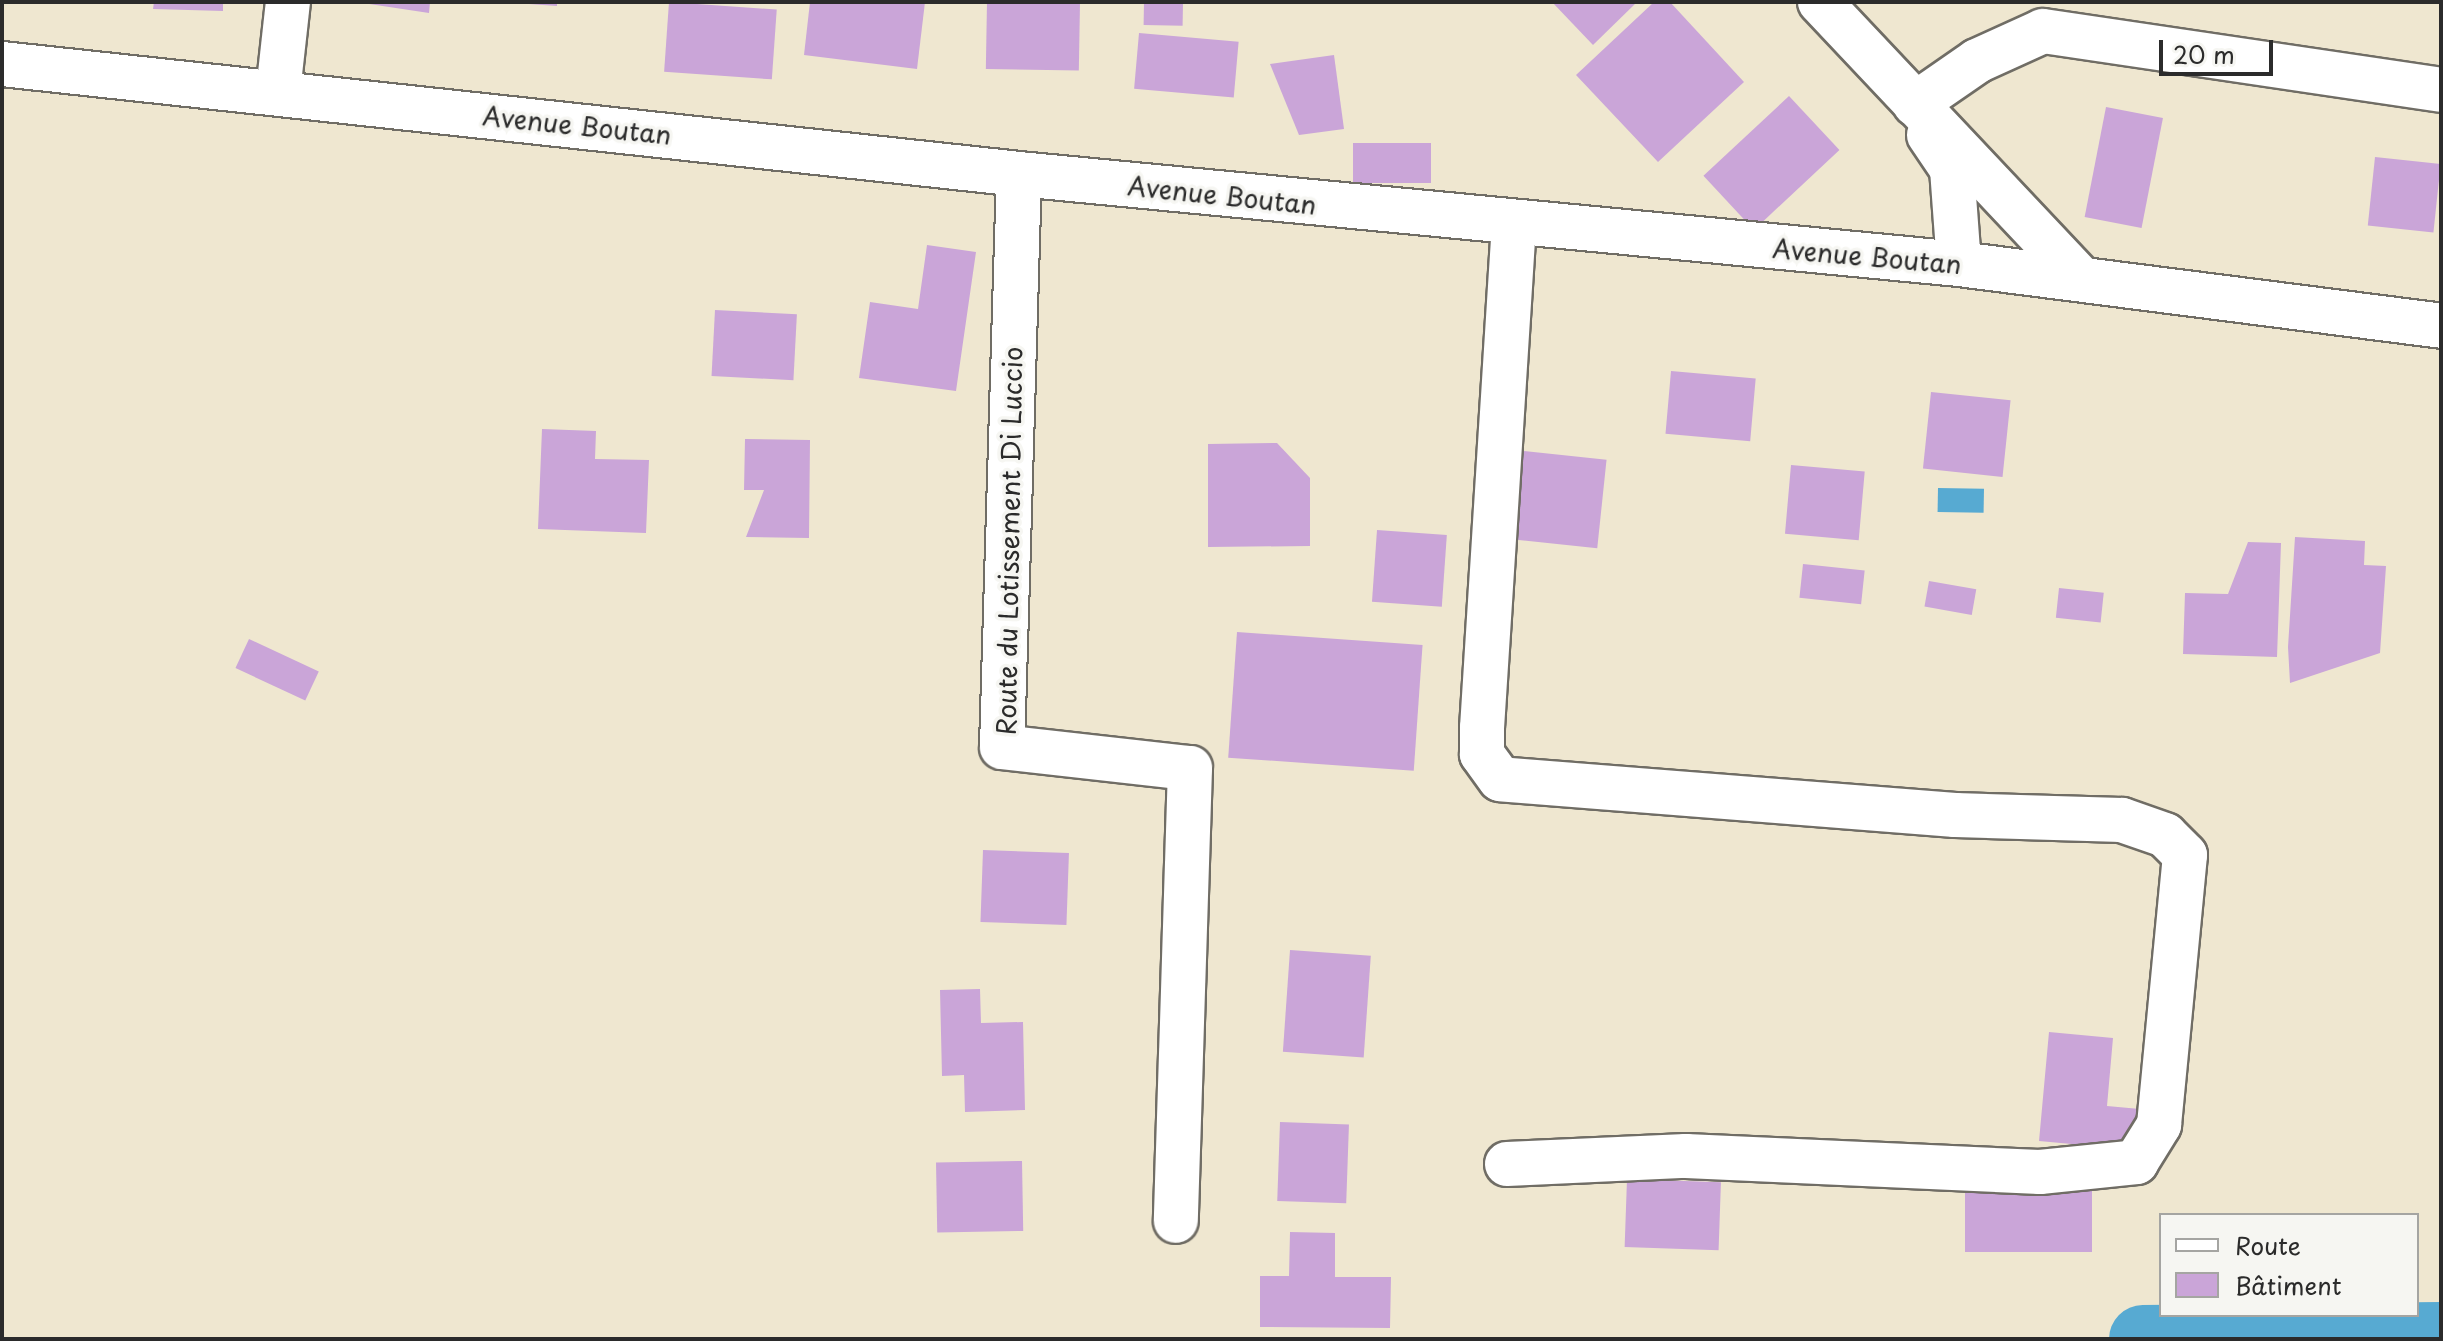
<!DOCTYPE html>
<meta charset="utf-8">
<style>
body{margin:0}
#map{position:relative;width:2443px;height:1341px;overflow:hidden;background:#efe7d0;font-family:"Playpen Sans",sans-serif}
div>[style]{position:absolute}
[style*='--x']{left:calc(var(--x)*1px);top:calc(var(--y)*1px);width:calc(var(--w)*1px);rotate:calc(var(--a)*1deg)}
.water>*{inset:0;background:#57aad2;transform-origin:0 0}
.river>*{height:68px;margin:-34px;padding:0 34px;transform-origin:34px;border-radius:34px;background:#57aad2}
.building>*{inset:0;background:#caa5d8;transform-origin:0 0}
.roads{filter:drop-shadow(2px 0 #706d65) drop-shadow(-2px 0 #706d65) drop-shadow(0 2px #706d65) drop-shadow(0 -2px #706d65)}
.minor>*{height:44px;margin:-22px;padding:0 22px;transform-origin:22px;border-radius:22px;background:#fff}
span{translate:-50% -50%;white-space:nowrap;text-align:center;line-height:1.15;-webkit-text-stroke:7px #f6f6f2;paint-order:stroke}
.street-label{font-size:26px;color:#2b2b2b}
.frame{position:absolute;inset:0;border:4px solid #2b2b2b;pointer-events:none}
.legend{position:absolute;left:2159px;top:1213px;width:260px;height:104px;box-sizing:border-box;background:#f6f6f2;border:2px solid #a5a5a2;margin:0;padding:10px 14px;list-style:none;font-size:24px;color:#2b2b2b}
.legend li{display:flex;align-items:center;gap:16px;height:40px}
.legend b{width:40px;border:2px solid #a5a5a2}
.scale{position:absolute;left:2159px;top:40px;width:114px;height:36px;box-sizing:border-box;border:4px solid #2b2b2b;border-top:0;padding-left:10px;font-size:24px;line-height:28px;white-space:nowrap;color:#2b2b2b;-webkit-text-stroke:6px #f6f6f2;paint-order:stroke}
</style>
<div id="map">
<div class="water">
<div style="left:1938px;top:488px;width:46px;height:24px;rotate:1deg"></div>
</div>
<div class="river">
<div style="--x:2143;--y:1339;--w:298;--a:-0.6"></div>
</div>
<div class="building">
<div style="clip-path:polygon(154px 2px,223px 2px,223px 11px,153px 9px)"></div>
<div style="clip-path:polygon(356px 2px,430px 2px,429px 13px)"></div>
<div style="clip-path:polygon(529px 2px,557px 2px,557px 6px,529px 4px)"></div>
<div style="left:669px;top:2px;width:108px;height:70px;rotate:4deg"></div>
<div style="clip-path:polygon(810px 2px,925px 2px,917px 69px,804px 55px)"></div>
<div style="left:987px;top:2px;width:93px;height:67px;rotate:1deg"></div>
<div style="left:1144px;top:2px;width:39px;height:23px;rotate:1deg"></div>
<div style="clip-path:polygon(1552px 2px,1637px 2px,1593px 45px)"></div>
<div style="clip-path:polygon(1654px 2px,1670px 2px,1744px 82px,1658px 162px,1576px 75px)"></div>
<div style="left:1139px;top:33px;width:100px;height:56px;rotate:5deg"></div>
<div style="clip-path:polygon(1334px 55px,1344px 129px,1299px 135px,1270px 64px)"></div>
<div style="left:1789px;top:96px;width:74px;height:117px;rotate:47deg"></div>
<div style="left:2106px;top:107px;width:58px;height:112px;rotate:11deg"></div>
<div style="left:1353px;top:143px;width:78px;height:40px"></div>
<div style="left:2375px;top:157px;width:66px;height:69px;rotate:6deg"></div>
<div style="clip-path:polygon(927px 245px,976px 252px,956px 391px,859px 378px,870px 302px,918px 309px)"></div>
<div style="left:715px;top:310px;width:82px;height:66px;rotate:3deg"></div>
<div style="left:1671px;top:371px;width:85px;height:63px;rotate:5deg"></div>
<div style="left:1931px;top:392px;width:80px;height:77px;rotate:6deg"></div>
<div style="clip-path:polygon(542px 429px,596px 431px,595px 459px,649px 460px,646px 533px,538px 529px)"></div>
<div style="clip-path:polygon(745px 439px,810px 440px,809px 538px,746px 537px,764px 490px,744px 490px)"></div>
<div style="clip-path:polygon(1277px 443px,1310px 478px,1310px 546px,1208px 547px,1208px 444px)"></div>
<div style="left:1523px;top:451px;width:84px;height:89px;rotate:6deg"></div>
<div style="left:1791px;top:465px;width:74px;height:69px;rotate:5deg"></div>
<div style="left:1377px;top:530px;width:70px;height:72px;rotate:4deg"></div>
<div style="clip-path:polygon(2295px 537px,2365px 541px,2364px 565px,2386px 566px,2380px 653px,2290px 683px,2288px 647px)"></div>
<div style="clip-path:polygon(2248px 542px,2281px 543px,2277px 657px,2183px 654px,2185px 593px,2228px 594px)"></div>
<div style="left:1803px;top:564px;width:62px;height:34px;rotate:6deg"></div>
<div style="left:1929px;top:581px;width:48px;height:26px;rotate:10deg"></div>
<div style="left:2059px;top:588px;width:45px;height:30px;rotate:6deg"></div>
<div style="left:1237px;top:632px;width:186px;height:126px;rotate:4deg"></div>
<div style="left:249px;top:639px;width:77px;height:32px;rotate:25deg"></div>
<div style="left:983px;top:850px;width:86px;height:72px;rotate:2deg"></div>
<div style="left:1290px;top:950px;width:81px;height:102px;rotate:4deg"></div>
<div style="clip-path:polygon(980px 989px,981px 1023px,1023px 1022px,1025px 1110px,965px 1112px,964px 1075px,942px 1076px,940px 990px)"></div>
<div style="clip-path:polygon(2049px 1032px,2113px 1038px,2107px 1106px,2140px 1109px,2137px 1150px,2039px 1141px)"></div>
<div style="left:1280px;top:1122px;width:69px;height:79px;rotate:2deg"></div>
<div style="left:1022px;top:1161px;width:70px;height:86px;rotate:89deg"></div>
<div style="left:1627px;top:1179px;width:94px;height:68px;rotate:2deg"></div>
<div style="left:1965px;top:1190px;width:127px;height:62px"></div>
<div style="clip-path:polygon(1290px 1232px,1335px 1233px,1335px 1277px,1391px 1277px,1390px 1328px,1260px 1327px,1260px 1276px,1289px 1276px)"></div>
</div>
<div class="roads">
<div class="minor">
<div style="--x:1820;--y:2;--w:381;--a:46.7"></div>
<div style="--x:2;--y:64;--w:1023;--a:6.17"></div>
<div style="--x:1019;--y:174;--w:944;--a:5.47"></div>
<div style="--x:1959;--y:264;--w:486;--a:7.3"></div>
<div style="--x:278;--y:92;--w:91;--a:-83.7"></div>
<div style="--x:1915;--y:104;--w:75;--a:-34.7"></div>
<div style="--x:1977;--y:61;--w:72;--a:-24.4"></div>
<div style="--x:2043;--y:31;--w:402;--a:8.4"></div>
<div style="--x:1929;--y:135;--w:41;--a:55.9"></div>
<div style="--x:1952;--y:169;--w:95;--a:85.8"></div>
<div style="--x:1019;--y:174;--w:573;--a:91.7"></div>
<div style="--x:1002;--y:747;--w:189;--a:6.4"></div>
<div style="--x:1190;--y:768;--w:453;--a:91.8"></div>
<div style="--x:1507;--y:1164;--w:179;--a:-2.6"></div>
<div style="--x:1686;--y:1156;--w:354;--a:2.6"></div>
<div style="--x:2040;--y:1172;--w:97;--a:-5.9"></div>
<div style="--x:2136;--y:1162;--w:44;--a:-58.1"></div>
<div style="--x:2159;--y:1125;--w:271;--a:-84.5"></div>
<div style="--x:2185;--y:855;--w:28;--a:-135"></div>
<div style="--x:2165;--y:835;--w:46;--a:-160.8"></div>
<div style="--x:2122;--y:820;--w:167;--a:-178.3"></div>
<div style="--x:1955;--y:815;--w:456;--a:-175.5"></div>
<div style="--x:1500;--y:779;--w:31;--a:-126"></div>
<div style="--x:1482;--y:754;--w:26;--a:-90"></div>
<div style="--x:1482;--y:728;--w:505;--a:-86.37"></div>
</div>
</div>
<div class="street-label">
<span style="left:577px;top:125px;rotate:6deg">Avenue Boutan</span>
<span style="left:1222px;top:195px;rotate:6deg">Avenue Boutan</span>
<span style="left:1867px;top:256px;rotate:5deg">Avenue Boutan</span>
<span style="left:1009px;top:541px;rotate:-89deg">Route du Lotissement Di Luccio</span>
</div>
<div class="frame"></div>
<ul class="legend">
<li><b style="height:10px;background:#fff"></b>Route</li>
<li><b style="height:22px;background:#caa5d8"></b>Bâtiment</li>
</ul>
<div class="scale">20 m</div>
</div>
